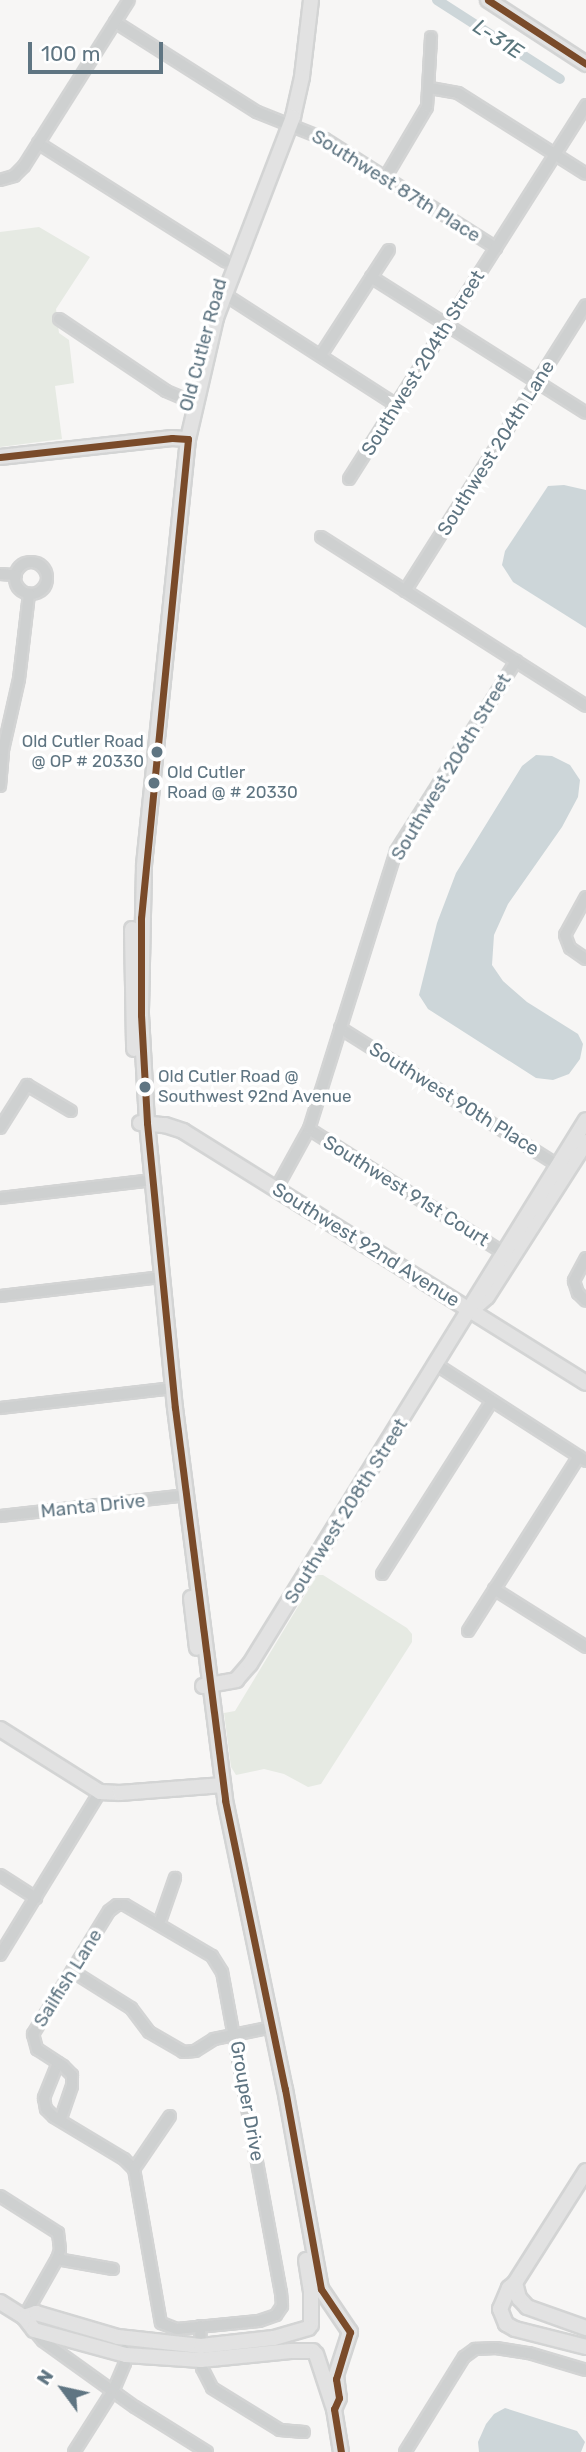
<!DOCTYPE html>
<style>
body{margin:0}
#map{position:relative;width:586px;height:2452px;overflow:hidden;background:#f7f6f5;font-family:Rubik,sans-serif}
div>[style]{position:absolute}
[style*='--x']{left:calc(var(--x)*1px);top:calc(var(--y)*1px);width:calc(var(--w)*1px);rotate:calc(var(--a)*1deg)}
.green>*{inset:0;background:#e6eae3}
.water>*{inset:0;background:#cdd6d9}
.canal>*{height:10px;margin:-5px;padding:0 5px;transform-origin:5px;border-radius:5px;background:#cdd6d9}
.roads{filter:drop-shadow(2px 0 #d3d4d4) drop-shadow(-2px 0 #d3d4d4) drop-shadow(0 2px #d3d4d4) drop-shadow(0 -2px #d3d4d4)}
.street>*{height:10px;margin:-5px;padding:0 5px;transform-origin:5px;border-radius:5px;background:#ced0d0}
.street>.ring{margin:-5px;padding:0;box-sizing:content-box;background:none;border:10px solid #ced0d0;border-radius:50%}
.secondary>*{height:14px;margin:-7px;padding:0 7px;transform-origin:7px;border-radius:7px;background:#e2e2e2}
.bus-1>*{height:7px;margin:-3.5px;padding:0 3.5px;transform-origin:3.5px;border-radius:3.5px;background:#7a4b2a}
.dots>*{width:19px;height:19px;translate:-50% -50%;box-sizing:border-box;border:4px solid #fff;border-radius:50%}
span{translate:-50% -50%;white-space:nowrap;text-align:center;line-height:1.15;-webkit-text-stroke:7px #fff;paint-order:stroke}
.bus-label{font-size:17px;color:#5f7582}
.right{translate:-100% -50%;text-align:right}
.left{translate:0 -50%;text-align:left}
.street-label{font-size:19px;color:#5f7582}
.water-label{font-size:21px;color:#5a767d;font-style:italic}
.north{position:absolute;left:28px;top:2354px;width:70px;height:70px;-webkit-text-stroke:5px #fff;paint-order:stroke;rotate:303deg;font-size:19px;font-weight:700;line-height:28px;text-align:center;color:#5f7582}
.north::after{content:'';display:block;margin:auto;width:24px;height:32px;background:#5f7582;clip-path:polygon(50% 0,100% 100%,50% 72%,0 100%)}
.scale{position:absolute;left:28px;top:42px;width:135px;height:32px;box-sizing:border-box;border:4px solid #5f7582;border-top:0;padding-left:9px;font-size:21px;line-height:24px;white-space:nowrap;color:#5f7582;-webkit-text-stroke:5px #fff;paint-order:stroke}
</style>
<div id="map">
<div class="green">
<div style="clip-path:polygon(39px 227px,90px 257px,56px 309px,59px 333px,69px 340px,74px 383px,55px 386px,62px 439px,0 447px,0 232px)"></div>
<div style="clip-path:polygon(317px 1575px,323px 1575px,407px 1628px,412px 1634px,412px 1642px,321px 1784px,308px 1787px,284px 1774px,264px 1769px,236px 1775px,231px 1767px,224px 1713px,235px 1711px)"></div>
</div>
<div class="water">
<div style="clip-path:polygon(564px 485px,586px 490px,586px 628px,513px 582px,502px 565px,505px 551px,548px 486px)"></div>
<div style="clip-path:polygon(536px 755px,552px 756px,570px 765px,580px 780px,578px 797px,562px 827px,508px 904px,494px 935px,492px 965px,503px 981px,527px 1002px,578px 1034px,583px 1044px,580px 1059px,569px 1074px,553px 1080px,536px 1078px,428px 1009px,419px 995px,437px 923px,456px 873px,522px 766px)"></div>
<div style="clip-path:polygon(505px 2408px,577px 2431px,585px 2442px,581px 2452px,479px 2452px,478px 2442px,486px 2424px,494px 2414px)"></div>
</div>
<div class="canal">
<div style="--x:437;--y:0;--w:146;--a:32.7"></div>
</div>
<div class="roads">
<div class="street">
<div style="--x:115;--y:22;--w:168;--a:32.4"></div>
<div style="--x:257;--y:112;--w:73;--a:21.7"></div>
<div style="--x:325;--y:139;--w:203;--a:32.5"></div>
<div style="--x:430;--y:88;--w:28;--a:10"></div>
<div style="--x:458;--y:93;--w:151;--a:32.3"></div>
<div style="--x:38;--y:143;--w:222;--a:32.3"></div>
<div style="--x:385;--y:178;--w:82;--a:-59.4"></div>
<div style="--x:427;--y:107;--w:70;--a:-86.7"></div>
<div style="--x:0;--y:180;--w:15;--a:-16"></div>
<div style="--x:14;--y:176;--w:14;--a:-45"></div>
<div style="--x:24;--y:166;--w:196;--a:-57.7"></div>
<div style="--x:371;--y:277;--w:254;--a:32.3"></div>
<div style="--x:224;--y:294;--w:205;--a:32.8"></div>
<div style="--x:59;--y:319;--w:129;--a:33.9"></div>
<div style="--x:166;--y:391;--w:21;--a:23"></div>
<div style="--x:321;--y:355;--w:125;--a:-57.1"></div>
<div style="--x:349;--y:479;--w:443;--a:-57.6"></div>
<div style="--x:321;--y:537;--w:314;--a:32.5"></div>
<div class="ring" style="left:15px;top:562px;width:22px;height:22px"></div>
<div style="--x:0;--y:574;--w:16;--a:4"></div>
<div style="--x:405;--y:591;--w:338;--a:-57.7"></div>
<div style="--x:0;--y:786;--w:36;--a:-85"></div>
<div style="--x:3;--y:750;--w:73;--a:-77.3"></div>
<div style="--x:19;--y:679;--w:86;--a:-83.3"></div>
<div style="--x:586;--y:897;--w:43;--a:118.9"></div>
<div style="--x:565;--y:935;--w:14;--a:69"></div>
<div style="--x:570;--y:948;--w:19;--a:35"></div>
<div style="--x:340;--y:1028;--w:262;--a:32.2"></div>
<div style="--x:0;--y:1128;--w:51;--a:-57.9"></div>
<div style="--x:27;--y:1085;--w:51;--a:30.6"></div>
<div style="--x:309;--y:1129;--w:229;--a:32.5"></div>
<div style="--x:276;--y:1189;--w:68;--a:-61.2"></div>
<div style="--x:309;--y:1129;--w:291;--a:-72.6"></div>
<div style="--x:396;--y:851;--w:225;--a:-57.7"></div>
<div style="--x:0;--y:1198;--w:145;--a:-6.7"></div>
<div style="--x:586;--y:1258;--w:26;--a:118"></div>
<div style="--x:574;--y:1281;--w:13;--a:72"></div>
<div style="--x:578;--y:1293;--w:11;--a:45"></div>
<div style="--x:0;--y:1296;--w:163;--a:-6.7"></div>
<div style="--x:437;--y:1365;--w:177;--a:32.8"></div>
<div style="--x:0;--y:1408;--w:174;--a:-6.6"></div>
<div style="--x:0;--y:1516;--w:188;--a:-6.4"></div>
<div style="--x:382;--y:1574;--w:205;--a:-57.6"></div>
<div style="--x:494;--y:1589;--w:109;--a:32.2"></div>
<div style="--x:468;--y:1631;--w:207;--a:-57.6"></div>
<div style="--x:0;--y:1875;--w:43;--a:32.6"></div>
<div style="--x:159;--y:1924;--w:49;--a:-70.8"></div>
<div style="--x:0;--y:1955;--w:191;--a:-58.5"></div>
<div style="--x:72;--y:1971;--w:70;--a:32.1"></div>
<div style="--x:131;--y:2008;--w:30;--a:53"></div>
<div style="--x:149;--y:2032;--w:39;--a:30"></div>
<div style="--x:183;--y:2052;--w:12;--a:-5"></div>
<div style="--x:195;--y:2051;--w:22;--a:-32"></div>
<div style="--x:214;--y:2039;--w:59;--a:-11.7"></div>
<div style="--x:58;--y:2063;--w:38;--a:112"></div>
<div style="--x:44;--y:2098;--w:11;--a:80"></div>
<div style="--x:46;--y:2109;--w:11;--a:45"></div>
<div style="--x:54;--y:2117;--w:82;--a:31"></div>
<div style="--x:124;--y:2159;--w:14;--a:45"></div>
<div style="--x:134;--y:2169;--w:156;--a:80.1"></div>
<div style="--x:161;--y:2323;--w:17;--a:21"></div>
<div style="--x:177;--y:2329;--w:82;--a:-5.6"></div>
<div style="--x:259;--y:2321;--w:18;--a:-19"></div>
<div style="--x:276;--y:2315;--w:11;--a:-56"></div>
<div style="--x:282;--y:2306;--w:13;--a:-94"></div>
<div style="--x:281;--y:2293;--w:326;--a:-100.4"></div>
<div style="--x:222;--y:1972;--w:19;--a:-122"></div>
<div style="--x:212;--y:1956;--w:101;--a:-149.6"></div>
<div style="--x:125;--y:1905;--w:8;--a:180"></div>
<div style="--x:117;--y:1905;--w:10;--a:143"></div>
<div style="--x:109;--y:1911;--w:145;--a:121.7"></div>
<div style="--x:33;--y:2034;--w:16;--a:75"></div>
<div style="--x:37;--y:2049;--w:31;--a:33"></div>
<div style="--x:63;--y:2066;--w:13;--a:45"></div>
<div style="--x:72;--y:2075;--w:11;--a:90"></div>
<div style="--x:72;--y:2086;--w:36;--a:109"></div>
<div style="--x:134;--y:2169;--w:64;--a:-55.8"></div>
<div style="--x:0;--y:2196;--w:69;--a:32.5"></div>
<div style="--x:58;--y:2233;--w:17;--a:83"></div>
<div style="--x:60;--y:2250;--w:9;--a:108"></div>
<div style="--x:57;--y:2259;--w:57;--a:10.1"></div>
<div style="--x:24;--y:2317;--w:67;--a:-60.4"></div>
<div style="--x:200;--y:2326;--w:42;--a:87.3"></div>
<div style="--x:202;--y:2368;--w:22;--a:63"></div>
<div style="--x:212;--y:2388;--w:80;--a:31.7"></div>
<div style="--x:280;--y:2430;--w:24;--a:5"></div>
<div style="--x:34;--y:2330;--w:14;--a:51"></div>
<div style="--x:43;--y:2341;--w:113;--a:35.7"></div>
<div style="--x:135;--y:2407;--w:85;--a:32"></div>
<div style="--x:74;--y:2452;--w:75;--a:-57.6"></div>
<div style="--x:114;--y:2389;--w:28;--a:-67"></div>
<div style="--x:125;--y:2363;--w:13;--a:-94"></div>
<div style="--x:405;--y:2452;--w:112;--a:-58.2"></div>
<div style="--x:464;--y:2357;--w:14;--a:-36"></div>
<div style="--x:475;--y:2349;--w:21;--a:-3"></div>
<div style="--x:496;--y:2348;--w:33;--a:9"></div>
<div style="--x:529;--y:2353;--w:59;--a:16.6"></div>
</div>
<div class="secondary">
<div style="--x:311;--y:0;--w:78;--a:96.7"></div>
<div style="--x:302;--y:77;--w:41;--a:102.7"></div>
<div style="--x:293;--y:117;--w:215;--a:111"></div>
<div style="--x:216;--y:318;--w:124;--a:103"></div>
<div style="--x:188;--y:439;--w:430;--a:95.9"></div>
<div style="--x:144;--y:867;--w:148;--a:91.2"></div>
<div style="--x:141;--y:1015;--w:108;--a:86.8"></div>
<div style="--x:147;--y:1123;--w:286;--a:84.4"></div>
<div style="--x:175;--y:1408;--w:395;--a:82.7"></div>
<div style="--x:225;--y:1800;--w:295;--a:78.3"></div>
<div style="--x:285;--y:2089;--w:203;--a:79.8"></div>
<div style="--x:321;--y:2289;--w:52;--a:56"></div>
<div style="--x:350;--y:2332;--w:45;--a:108"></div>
<div style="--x:336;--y:2375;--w:23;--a:83"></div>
<div style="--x:339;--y:2398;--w:12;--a:114"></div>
<div style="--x:488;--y:0;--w:117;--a:33.1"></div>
<div style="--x:0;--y:457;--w:173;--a:-6.3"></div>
<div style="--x:172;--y:438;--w:16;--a:4"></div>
<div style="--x:132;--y:929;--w:120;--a:89"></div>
<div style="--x:140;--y:1123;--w:25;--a:5"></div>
<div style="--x:165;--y:1125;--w:19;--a:18"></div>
<div style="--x:183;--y:1131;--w:475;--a:32"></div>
<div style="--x:473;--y:1309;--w:18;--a:-41"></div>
<div style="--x:487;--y:1297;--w:184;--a:-57.4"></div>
<div style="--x:191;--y:1598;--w:50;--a:83.2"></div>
<div style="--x:203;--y:1686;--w:34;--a:-10"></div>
<div style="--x:236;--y:1680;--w:21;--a:-49"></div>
<div style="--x:250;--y:1664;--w:639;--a:-58.3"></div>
<div style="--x:0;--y:1729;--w:118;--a:32.2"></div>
<div style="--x:100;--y:1792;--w:20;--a:3"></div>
<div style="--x:120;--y:1793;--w:103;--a:-4.4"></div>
<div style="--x:586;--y:2171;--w:133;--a:122.4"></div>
<div style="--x:515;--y:2283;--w:8;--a:140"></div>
<div style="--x:509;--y:2288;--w:23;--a:113"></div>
<div style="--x:500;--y:2309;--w:16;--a:68"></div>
<div style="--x:506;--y:2324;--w:10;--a:29"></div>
<div style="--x:515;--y:2329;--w:73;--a:14.2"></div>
<div style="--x:306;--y:2260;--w:30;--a:81"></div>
<div style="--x:311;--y:2290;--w:35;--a:90"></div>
<div style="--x:515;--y:2283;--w:16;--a:75"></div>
<div style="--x:519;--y:2298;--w:12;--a:48"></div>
<div style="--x:527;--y:2307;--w:63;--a:19.6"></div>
<div style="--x:0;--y:2302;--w:28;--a:32"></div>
<div style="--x:24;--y:2317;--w:16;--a:52"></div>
<div style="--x:34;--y:2330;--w:95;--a:15.2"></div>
<div style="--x:126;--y:2355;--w:75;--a:3.8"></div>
<div style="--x:201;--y:2360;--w:90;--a:-5.7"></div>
<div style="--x:291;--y:2351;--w:22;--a:0"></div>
<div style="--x:24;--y:2317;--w:13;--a:-18"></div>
<div style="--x:36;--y:2313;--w:85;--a:16.3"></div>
<div style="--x:118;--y:2337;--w:83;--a:6.2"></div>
<div style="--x:201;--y:2346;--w:73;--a:-6.3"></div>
<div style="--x:274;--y:2338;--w:36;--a:-16"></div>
<div style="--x:316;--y:2354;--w:58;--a:71.9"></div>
<div style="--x:334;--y:2409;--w:44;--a:80.8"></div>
</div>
</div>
<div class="bus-1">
<div style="--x:488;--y:0;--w:117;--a:33.1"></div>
<div style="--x:0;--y:457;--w:173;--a:-6.3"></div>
<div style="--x:172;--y:438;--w:16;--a:4"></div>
<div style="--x:188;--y:439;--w:481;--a:95.6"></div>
<div style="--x:141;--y:918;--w:97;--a:90"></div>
<div style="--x:141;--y:1015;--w:108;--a:86.8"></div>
<div style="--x:147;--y:1123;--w:286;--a:84.4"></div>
<div style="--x:175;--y:1408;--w:395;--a:82.7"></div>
<div style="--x:225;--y:1800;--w:295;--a:78.3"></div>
<div style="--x:285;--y:2089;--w:203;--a:79.8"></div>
<div style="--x:321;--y:2289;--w:52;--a:56"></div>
<div style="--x:350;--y:2332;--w:49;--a:106.6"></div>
<div style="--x:336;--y:2379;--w:19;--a:81"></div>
<div style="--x:339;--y:2398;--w:12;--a:114"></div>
<div style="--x:334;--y:2409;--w:44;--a:80.8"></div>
</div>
<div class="dots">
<div style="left:157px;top:752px;background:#5f7582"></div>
<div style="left:154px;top:783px;background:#5f7582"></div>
<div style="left:145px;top:1087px;background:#5f7582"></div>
</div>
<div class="bus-label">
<span class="right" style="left:144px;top:752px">Old Cutler Road<br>@ OP # 20330</span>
<span class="left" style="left:167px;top:783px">Old Cutler<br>Road @ # 20330</span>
<span class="left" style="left:158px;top:1087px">Old Cutler Road @<br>Southwest 92nd Avenue</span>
</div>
<div class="street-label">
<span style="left:396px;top:186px;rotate:32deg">Southwest 87th Place</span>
<span style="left:203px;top:345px;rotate:-75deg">Old Cutler Road</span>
<span style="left:423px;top:363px;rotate:-58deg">Southwest 204th Street</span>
<span style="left:496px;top:448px;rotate:-58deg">Southwest 204th Lane</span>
<span style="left:451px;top:767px;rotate:-59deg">Southwest 206th Street</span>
<span style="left:454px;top:1099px;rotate:32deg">Southwest 90th Place</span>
<span style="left:406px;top:1191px;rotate:32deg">Southwest 91st Court</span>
<span style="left:366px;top:1245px;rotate:32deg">Southwest 92nd Avenue</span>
<span style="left:93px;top:1506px;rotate:-6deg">Manta Drive</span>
<span style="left:346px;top:1511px;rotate:-58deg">Southwest 208th Street</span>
<span style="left:68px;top:1978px;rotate:-58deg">Sailfish Lane</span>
<span style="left:247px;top:2101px;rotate:80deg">Grouper Drive</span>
</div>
<div class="water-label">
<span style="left:498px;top:39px;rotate:33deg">L-31E</span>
</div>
<div class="north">N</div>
<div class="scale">100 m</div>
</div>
